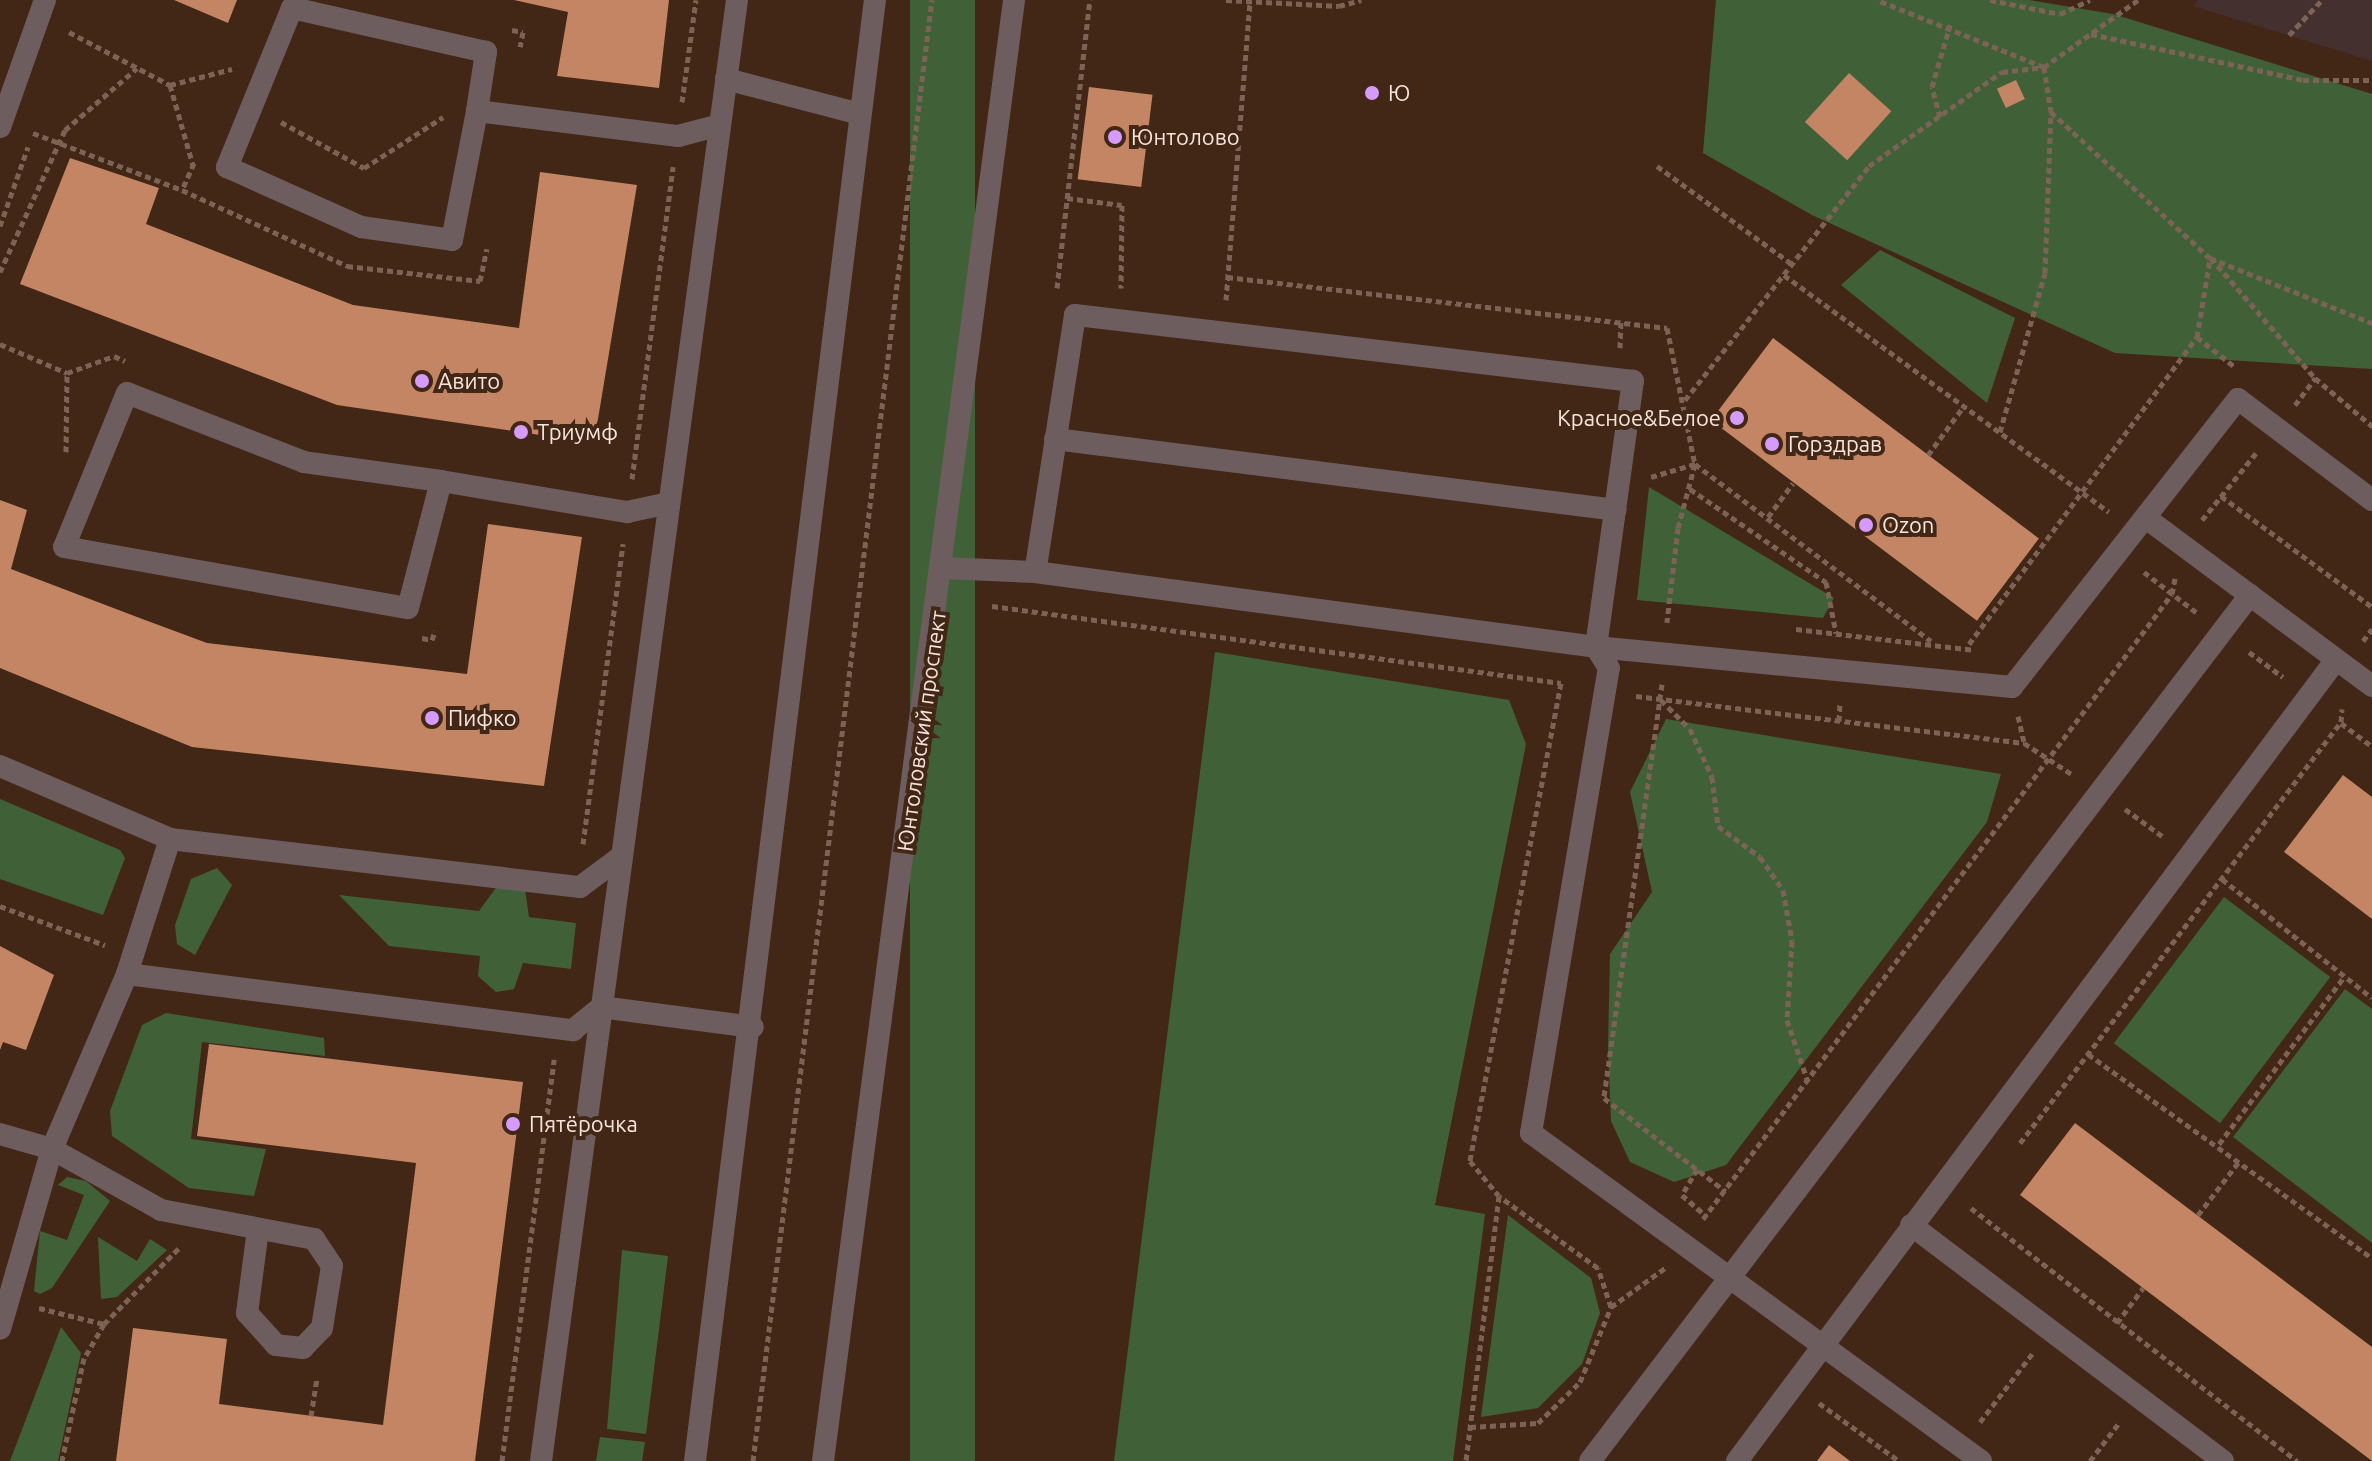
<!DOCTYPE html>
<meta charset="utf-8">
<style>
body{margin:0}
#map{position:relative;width:2372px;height:1461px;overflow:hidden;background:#422717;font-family:Ubuntu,sans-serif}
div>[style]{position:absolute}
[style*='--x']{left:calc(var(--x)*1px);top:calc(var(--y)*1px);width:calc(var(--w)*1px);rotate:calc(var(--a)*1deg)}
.education>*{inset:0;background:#44302f}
.green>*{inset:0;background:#406138;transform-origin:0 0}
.building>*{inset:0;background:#c38563;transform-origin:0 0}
.path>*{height:5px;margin-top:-2.5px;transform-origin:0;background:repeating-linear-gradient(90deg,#7c6355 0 6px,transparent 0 10px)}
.service>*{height:22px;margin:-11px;padding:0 11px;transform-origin:11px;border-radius:11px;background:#6e5d5f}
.tertiary>*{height:22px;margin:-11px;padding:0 11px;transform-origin:11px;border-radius:11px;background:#6e5d5f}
.dots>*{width:22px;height:22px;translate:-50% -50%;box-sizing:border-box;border:4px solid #422717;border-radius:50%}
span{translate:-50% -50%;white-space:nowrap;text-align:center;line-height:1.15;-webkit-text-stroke:8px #422717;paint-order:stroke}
.poi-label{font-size:22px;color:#f6e4da}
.left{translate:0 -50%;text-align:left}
.right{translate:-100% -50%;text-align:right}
.street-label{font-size:22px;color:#f6e4da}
</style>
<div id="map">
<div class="education">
<div style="clip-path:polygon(2198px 0,2372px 0,2372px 61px,2193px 6px)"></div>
</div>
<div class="green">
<div style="left:910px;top:0;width:65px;height:1473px"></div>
<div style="clip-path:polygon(1716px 0,2029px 0,2113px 14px,2372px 94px,2372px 369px,2115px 353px,1812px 215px,1703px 153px)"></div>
<div style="clip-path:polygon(1880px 250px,2015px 318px,1987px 403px,1841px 285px)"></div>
<div style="clip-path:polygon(1649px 487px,1834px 598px,1823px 618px,1637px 600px)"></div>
<div style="clip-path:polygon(1215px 652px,1509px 700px,1526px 744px,1435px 1205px,1485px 1214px,1453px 1461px,1114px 1461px)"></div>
<div style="clip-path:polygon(1666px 719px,2001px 774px,1987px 822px,1726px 1165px,1674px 1182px,1630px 1162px,1611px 1121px,1608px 1048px,1610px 954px,1652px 892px,1630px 792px)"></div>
<div style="clip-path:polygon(0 799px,120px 850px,125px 858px,103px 915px,0 879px)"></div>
<div style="clip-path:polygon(217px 868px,232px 885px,195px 955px,177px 944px,175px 925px,191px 879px)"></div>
<div style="clip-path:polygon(498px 885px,525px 889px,529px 917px,576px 923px,571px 969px,523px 963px,514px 989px,496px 992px,478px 976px,480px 956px,389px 946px,339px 895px,479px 911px)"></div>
<div style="left:2224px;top:897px;width:133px;height:183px;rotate:37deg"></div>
<div style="clip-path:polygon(2345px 989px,2372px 1009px,2372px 1243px,2233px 1137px)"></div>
<div style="clip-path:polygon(166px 1013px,324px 1038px,325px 1056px,202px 1042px,191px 1139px,266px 1149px,254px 1196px,189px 1188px,112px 1136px,110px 1111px,142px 1025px)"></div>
<div style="clip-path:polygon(67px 1177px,86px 1181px,110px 1201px,52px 1288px,40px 1294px,34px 1291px,40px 1231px,67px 1240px,84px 1195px,58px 1185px)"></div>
<div style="clip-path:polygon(1508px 1215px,1591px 1278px,1600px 1313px,1582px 1364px,1538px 1408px,1481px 1417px)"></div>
<div style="clip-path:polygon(98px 1237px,137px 1261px,150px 1239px,167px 1250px,117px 1297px,101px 1299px)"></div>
<div style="clip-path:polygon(622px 1250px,668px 1256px,646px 1434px,607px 1429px)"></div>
<div style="clip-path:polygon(61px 1327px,81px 1353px,58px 1461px,10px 1461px)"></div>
<div style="clip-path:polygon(600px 1437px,645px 1442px,642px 1461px,596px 1461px)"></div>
</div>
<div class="building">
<div style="clip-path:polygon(174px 0,237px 0,228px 23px)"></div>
<div style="clip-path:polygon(514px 0,669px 0,659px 88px,557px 76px,568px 12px)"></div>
<div style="left:1849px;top:73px;width:57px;height:66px;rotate:42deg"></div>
<div style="left:2016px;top:80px;width:21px;height:21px;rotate:65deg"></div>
<div style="left:1089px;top:87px;width:64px;height:93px;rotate:7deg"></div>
<div style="clip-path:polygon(70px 158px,159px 188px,146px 224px,353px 305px,519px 328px,540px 172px,637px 185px,594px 443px,337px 405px,20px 284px)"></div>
<div style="left:1773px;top:338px;width:333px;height:103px;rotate:37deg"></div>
<div style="clip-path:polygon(0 500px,27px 510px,11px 569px,137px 617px,207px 643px,467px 674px,488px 524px,582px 537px,544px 786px,192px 747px,0 668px)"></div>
<div style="clip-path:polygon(2343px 775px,2372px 797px,2372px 919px,2284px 852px)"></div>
<div style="clip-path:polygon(0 946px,54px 975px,26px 1050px,3px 1042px,0 1050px)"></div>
<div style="clip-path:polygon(209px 1044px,523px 1082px,475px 1461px,116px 1461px,133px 1328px,227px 1339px,219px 1404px,383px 1425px,416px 1163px,197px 1136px)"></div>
<div style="clip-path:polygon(2075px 1123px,2372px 1347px,2372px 1461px,2020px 1195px)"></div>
<div style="clip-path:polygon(1829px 1445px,1850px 1461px,1817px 1461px)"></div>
</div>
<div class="path">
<div style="--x:1226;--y:0;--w:113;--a:3"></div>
<div style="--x:1339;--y:6;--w:23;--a:-15"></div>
<div style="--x:1990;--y:0;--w:71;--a:11.3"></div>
<div style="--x:2060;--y:14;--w:33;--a:-25"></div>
<div style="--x:2138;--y:0;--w:115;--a:144.5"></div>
<div style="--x:2044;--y:67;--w:46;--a:81.2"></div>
<div style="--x:2051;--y:112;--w:216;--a:42.6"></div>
<div style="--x:2210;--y:258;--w:175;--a:21.9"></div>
<div style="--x:512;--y:30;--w:11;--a:10"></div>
<div style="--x:523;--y:32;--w:15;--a:101"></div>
<div style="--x:69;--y:32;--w:114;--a:27.7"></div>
<div style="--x:170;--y:85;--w:64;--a:-14.5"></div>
<div style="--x:2091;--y:34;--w:217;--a:12.2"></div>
<div style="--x:2303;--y:80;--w:69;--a:0"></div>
<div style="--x:2289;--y:35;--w:48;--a:-46.7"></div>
<div style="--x:170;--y:85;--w:83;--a:74"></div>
<div style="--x:682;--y:102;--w:103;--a:-82.2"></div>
<div style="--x:1940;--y:117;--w:31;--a:-105"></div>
<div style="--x:1932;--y:87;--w:65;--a:-73.8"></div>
<div style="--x:281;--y:122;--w:95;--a:29"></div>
<div style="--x:364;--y:168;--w:94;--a:-32.8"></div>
<div style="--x:33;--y:133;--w:160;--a:20.9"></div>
<div style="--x:194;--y:163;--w:30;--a:114"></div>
<div style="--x:182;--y:190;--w:182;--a:24.7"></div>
<div style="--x:347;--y:266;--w:134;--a:6.4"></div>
<div style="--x:480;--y:281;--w:33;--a:-78"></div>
<div style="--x:1657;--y:166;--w:167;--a:36"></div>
<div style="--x:1067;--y:198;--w:55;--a:7.3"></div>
<div style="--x:1122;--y:205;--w:83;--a:90.7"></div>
<div style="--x:0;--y:226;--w:84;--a:-70.5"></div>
<div style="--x:2211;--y:258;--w:159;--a:49.1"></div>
<div style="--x:2315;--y:378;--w:75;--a:40.1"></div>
<div style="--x:0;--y:272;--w:156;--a:-65.4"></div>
<div style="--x:65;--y:130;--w:95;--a:-40.7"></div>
<div style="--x:1784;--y:275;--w:402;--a:36.1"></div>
<div style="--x:1227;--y:277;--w:443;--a:6.6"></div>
<div style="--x:1667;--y:328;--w:139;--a:78.4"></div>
<div style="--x:1695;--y:464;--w:66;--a:104.9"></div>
<div style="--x:1678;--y:528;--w:95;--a:96.7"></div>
<div style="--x:1057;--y:288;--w:290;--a:-83.5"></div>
<div style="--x:1226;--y:300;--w:298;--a:-85.4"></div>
<div style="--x:2197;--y:337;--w:79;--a:-80.5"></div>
<div style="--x:0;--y:344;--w:73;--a:23.4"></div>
<div style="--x:67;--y:373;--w:50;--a:-19.9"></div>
<div style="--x:114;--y:356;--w:12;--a:24"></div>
<div style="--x:1620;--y:348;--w:27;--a:-88"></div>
<div style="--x:1685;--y:400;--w:298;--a:-51.8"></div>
<div style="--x:1869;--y:166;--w:163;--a:-35.3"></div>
<div style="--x:2002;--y:72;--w:42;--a:-6.8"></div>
<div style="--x:2044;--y:67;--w:180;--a:-158.1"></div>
<div style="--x:2295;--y:405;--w:34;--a:-53"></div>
<div style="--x:2000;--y:432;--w:165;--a:-74.2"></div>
<div style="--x:2045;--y:273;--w:160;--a:-87.9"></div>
<div style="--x:66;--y:452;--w:79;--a:-89.3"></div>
<div style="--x:1928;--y:455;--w:61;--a:-53.7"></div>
<div style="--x:1695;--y:464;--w:295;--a:36.9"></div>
<div style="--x:1651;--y:477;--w:46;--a:-16.5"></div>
<div style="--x:632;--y:479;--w:315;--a:-82.5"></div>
<div style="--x:1690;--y:489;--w:165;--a:34.4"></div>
<div style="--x:1826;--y:582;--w:52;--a:78.9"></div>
<div style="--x:2221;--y:496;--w:187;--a:36.3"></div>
<div style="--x:1768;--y:517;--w:42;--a:-53.7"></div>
<div style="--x:2202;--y:520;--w:86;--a:-51.1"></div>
<div style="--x:2144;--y:572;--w:66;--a:37.6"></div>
<div style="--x:992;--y:606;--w:574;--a:7.71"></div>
<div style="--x:1561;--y:683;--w:487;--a:100.8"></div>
<div style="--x:1470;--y:1161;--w:45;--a:50.4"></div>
<div style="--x:1499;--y:1196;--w:267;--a:97.1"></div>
<div style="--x:1796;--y:629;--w:180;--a:6.7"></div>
<div style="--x:422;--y:638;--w:10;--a:11"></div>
<div style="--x:432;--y:640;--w:10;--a:-73"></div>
<div style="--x:2363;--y:641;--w:15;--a:-53"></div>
<div style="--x:1969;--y:644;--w:382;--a:-53.4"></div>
<div style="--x:2197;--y:337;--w:48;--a:38.3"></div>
<div style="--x:2249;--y:652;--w:42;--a:36.3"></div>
<div style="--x:1662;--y:684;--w:418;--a:98"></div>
<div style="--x:1604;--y:1098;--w:153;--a:37.5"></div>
<div style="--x:1636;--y:696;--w:391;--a:6.9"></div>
<div style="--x:1661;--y:700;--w:41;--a:45"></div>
<div style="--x:1690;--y:729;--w:53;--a:65.4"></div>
<div style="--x:1712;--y:777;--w:49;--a:83"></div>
<div style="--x:1718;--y:826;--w:52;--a:36.4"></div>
<div style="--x:1760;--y:857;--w:40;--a:55.1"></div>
<div style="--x:1783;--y:890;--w:52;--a:80"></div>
<div style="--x:1792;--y:941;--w:79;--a:93.6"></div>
<div style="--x:1787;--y:1020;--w:65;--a:71.3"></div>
<div style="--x:2018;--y:716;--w:28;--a:77"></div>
<div style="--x:2024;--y:743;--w:59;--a:33.1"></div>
<div style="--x:1839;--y:721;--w:19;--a:-87"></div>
<div style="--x:2341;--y:723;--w:39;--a:37"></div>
<div style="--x:2125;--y:809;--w:46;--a:36.1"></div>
<div style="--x:583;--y:844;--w:303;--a:-82.4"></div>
<div style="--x:2222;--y:879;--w:191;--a:38.4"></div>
<div style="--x:0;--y:906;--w:112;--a:20.4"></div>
<div style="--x:2088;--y:1054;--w:350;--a:35.7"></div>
<div style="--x:2020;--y:1143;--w:529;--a:-52.68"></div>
<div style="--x:2341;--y:722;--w:13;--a:-86"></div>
<div style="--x:2219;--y:1144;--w:209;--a:-53.2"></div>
<div style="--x:1697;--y:1169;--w:30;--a:120"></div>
<div style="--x:1682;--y:1195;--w:32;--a:41"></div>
<div style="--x:1971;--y:1208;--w:413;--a:37.8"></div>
<div style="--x:2198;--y:1215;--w:69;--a:-52.6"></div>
<div style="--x:1703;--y:1219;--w:781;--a:-53.12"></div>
<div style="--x:2172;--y:594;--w:16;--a:-79"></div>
<div style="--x:1611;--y:1307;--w:67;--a:-35.8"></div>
<div style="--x:39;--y:1308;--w:67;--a:13.8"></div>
<div style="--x:104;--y:1324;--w:39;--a:120"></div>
<div style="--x:84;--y:1358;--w:105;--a:102.1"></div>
<div style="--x:2117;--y:1323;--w:44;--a:-53.4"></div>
<div style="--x:104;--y:1324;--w:107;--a:-45.4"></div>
<div style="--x:1819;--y:1403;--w:99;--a:35.9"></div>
<div style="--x:311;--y:1416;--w:37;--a:-81"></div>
<div style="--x:1980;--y:1422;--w:86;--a:-52.6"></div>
<div style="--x:1470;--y:1427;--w:68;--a:-3.4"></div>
<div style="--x:1538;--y:1423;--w:59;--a:-44.3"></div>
<div style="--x:1580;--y:1382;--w:81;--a:-67.5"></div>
<div style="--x:1611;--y:1307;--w:41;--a:-108.4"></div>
<div style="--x:1598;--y:1268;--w:122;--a:-144"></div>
<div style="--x:502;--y:1461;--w:405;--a:-82.6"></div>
<div style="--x:753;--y:1461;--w:1472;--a:-83.02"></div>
<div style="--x:2090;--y:1461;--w:48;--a:-52.7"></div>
</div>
<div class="service">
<div style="--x:726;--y:79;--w:138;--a:14.6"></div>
<div style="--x:477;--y:111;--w:60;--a:-81.3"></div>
<div style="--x:486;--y:52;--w:199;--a:-167.2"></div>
<div style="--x:292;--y:8;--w:172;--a:112.2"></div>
<div style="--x:227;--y:167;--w:147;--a:24.1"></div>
<div style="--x:361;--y:227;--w:92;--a:8.1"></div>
<div style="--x:452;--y:240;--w:131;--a:-79"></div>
<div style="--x:477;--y:111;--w:203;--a:7.1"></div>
<div style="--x:678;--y:136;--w:43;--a:-14.7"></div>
<div style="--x:0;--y:127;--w:135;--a:-70.5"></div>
<div style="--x:1055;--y:439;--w:565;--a:7.21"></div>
<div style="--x:441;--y:481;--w:138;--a:-172.1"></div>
<div style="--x:304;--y:462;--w:190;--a:-158.7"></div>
<div style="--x:127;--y:393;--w:166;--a:112.2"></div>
<div style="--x:64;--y:547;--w:349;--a:10.1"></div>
<div style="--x:408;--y:608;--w:131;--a:-75.4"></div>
<div style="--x:441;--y:481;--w:189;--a:9.5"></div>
<div style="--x:627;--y:512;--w:43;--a:-12.1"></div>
<div style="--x:2146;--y:518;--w:282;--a:36.6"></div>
<div style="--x:943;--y:568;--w:92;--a:2.5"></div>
<div style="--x:1035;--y:572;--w:566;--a:7.61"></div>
<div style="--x:1596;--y:647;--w:269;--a:-82.1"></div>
<div style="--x:1633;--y:381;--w:562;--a:-173.25"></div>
<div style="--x:1075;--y:315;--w:260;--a:98.8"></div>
<div style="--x:0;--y:766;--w:185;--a:23.2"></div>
<div style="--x:170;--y:839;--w:142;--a:107.7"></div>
<div style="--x:127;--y:974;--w:190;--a:113.2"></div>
<div style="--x:52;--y:1149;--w:187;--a:106.1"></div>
<div style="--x:170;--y:839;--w:413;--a:6.7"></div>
<div style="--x:580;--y:887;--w:52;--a:-36.4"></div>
<div style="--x:127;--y:974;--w:450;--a:7.2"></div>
<div style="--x:573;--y:1030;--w:36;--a:-39"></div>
<div style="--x:601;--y:1007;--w:153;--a:7.5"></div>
<div style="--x:0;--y:1134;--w:54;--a:16.1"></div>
<div style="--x:52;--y:1149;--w:125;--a:29.2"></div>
<div style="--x:161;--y:1210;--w:156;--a:10.7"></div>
<div style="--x:314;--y:1239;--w:32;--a:56"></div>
<div style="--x:332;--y:1266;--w:63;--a:99.2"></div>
<div style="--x:322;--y:1328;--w:28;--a:134"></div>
<div style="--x:303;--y:1348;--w:27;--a:-174"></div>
<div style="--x:276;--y:1345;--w:43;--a:-132.2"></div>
<div style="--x:247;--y:1313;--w:84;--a:-82.5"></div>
<div style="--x:1911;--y:1225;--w:391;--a:37.1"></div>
<div style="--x:541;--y:1461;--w:1474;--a:-82.36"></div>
<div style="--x:1590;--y:1461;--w:1089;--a:-52.69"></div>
<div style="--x:1737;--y:1461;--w:999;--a:-53.22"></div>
<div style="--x:1981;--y:1461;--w:557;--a:-143.91"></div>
<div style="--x:1531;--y:1133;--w:471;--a:-80.5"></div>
<div style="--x:1609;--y:668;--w:25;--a:-122"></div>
<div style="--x:1596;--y:647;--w:418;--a:5.5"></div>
<div style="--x:2012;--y:687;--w:366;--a:-51.9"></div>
<div style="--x:2238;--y:399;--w:168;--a:37"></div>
</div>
<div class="tertiary">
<div style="--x:695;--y:1461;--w:1472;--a:-82.98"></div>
<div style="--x:823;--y:1461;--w:1473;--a:-82.55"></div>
</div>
<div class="dots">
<div style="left:1372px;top:93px;background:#d59bfb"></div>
<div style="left:1115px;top:137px;background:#d59bfb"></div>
<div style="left:422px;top:381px;background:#d59bfb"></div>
<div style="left:1737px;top:418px;background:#d59bfb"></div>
<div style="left:521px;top:432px;background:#d59bfb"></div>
<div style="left:1772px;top:444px;background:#d59bfb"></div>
<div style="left:1866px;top:525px;background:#d59bfb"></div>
<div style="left:432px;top:718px;background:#d59bfb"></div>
<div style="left:513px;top:1124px;background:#d59bfb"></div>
</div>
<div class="poi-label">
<span class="left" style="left:1388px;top:93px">Ю</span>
<span class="left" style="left:1131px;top:137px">Юнтолово</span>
<span class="left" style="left:438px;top:381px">Авито</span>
<span class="right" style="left:1721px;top:418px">Красное&amp;Белое</span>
<span class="left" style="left:537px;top:432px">Триумф</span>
<span class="left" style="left:1788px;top:444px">Горздрав</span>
<span class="left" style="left:1882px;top:525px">Ozon</span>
<span class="left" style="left:448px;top:718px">Пифко</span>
<span class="left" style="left:529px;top:1124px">Пятёрочка</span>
</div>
<div class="street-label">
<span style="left:921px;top:731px;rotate:-82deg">Юнтоловский проспект</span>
</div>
</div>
